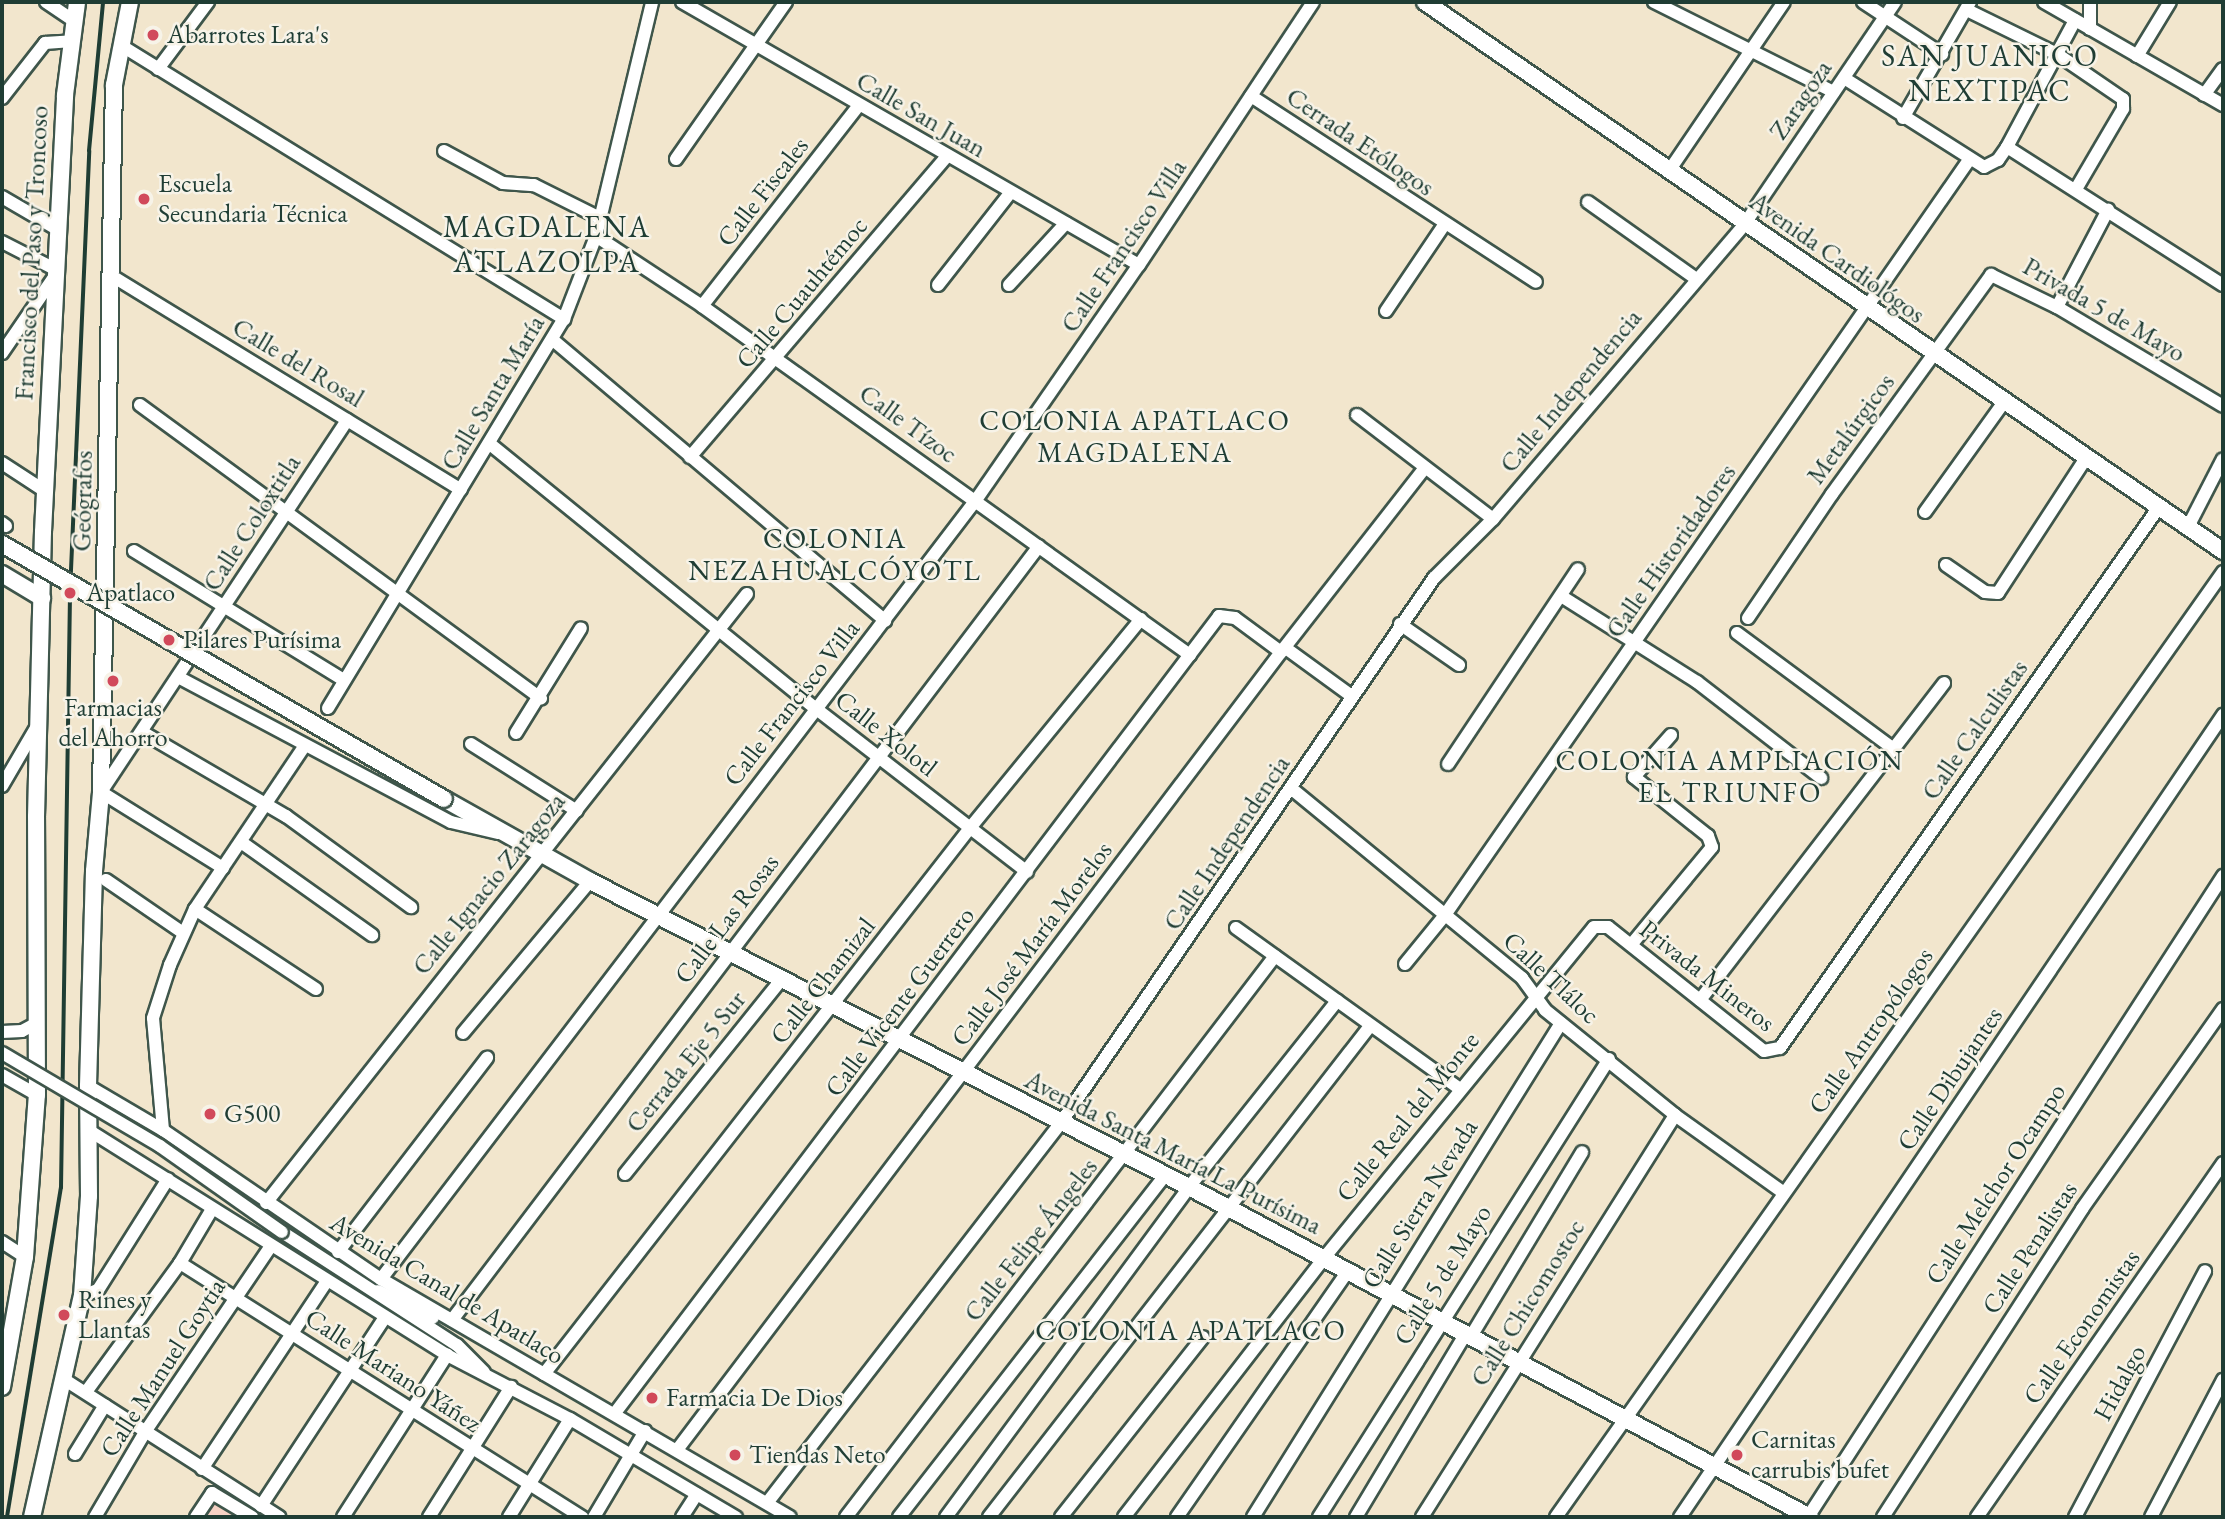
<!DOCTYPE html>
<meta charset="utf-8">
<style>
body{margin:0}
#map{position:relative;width:2225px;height:1519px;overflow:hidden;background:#f2e6cd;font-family:"EB Garamond",serif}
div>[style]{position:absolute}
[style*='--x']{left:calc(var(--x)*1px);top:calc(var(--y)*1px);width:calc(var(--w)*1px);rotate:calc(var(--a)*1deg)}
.built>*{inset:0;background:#f6d2c4}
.roads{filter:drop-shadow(2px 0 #3f564b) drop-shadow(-2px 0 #3f564b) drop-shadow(0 2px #3f564b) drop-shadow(0 -2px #3f564b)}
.minor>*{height:12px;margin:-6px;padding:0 6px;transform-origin:6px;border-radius:6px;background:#fff}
.major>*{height:16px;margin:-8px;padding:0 8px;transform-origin:8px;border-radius:8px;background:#fff}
.rail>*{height:3.5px;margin:-1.75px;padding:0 1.75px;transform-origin:1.75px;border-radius:1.75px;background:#1f3d34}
.bridges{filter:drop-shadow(2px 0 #3f564b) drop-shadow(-2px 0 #3f564b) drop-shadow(0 2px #3f564b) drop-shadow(0 -2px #3f564b)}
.minor-bridge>*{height:12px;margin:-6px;padding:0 6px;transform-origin:6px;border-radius:6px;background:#fff}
.major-bridge>*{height:16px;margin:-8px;padding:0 8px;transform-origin:8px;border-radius:8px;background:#fff}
.dots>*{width:19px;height:19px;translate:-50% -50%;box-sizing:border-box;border:4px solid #f7f3e8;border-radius:50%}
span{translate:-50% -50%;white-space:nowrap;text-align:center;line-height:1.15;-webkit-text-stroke:5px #f7f3e8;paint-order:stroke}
.poi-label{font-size:26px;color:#1f3d34}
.left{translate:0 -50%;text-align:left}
.street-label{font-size:26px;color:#1f3d34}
.neighbourhood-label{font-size:28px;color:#1f3d34;letter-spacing:2px}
.quarter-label{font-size:30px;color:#1f3d34;letter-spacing:2px}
.frame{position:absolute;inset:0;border:4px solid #1f3d34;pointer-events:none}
</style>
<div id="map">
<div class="built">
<div style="clip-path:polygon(214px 1503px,236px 1517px,206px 1517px)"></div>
</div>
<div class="roads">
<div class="minor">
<div style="--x:46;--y:2;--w:34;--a:34"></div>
<div style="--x:682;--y:2;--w:527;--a:29.92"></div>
<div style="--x:1654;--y:2;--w:201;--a:26.6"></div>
<div style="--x:1863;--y:2;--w:95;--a:33.4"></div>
<div style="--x:2044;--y:2;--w:207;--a:29.9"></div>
<div style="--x:2090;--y:2;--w:27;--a:90"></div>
<div style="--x:1967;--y:10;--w:100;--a:26.1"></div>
<div style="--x:2057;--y:54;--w:80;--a:34.3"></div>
<div style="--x:2123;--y:99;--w:10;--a:90"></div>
<div style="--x:2123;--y:109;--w:93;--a:120.4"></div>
<div style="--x:122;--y:46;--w:520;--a:31.7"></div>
<div style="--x:2137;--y:56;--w:63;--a:-58.6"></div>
<div style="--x:158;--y:69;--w:84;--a:-53.3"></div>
<div style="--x:1844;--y:78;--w:166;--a:32.4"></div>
<div style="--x:1984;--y:167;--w:16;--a:-27"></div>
<div style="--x:1998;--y:160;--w:16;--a:-55"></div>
<div style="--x:2007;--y:147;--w:144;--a:-61.8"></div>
<div style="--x:2204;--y:95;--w:32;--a:-54"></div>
<div style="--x:1251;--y:96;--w:340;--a:33.1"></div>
<div style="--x:2;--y:98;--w:70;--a:-52"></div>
<div style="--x:45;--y:43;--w:27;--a:-4"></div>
<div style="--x:1903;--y:118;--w:134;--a:-60"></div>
<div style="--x:2007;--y:147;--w:256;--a:32.6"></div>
<div style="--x:444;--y:151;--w:67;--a:28.5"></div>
<div style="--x:503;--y:183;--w:31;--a:4"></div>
<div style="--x:534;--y:185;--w:74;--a:26.6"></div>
<div style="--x:676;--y:159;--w:192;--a:-55"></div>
<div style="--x:1669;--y:171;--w:204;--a:-55.8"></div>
<div style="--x:2;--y:197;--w:64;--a:30.2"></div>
<div style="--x:1588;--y:202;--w:131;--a:35.4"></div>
<div style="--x:596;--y:236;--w:127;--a:33.4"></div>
<div style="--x:702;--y:306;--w:600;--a:35.57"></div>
<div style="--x:2;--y:242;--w:59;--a:27"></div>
<div style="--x:112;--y:276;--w:409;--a:31.5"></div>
<div style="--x:938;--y:285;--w:118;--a:-51.9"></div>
<div style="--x:1009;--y:285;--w:84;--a:-47.4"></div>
<div style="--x:702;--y:306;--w:255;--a:-52"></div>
<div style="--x:2057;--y:307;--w:110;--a:-62.3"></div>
<div style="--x:1386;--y:311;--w:104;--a:-56"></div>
<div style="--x:553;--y:340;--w:435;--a:40.2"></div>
<div style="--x:2;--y:353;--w:92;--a:-55.6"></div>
<div style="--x:140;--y:405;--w:497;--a:36.2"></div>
<div style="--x:1357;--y:415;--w:171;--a:37.4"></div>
<div style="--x:490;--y:444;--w:419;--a:39.1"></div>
<div style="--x:815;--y:708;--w:268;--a:37.7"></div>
<div style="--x:690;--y:457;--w:396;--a:-49.5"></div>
<div style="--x:2;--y:463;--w:51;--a:33.1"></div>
<div style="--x:1925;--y:512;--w:135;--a:-54.3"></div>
<div style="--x:2;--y:523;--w:5;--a:37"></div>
<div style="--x:2188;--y:527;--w:76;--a:-62.8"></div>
<div style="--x:134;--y:551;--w:246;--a:31.6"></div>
<div style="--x:1946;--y:565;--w:47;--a:34.7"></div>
<div style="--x:1985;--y:592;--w:13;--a:4"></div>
<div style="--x:1998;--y:593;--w:161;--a:-56.9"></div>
<div style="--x:1561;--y:596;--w:161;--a:32.3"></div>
<div style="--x:1697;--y:682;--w:157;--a:37.7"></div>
<div style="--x:1748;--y:618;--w:150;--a:-55.9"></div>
<div style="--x:1832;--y:494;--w:271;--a:-54"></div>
<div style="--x:1991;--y:275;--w:73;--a:25.9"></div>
<div style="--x:2057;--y:307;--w:193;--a:30.8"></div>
<div style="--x:1400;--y:624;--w:72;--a:34.8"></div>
<div style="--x:1737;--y:633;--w:195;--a:36.5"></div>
<div style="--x:1287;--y:649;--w:78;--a:36.1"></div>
<div style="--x:178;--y:677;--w:309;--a:28"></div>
<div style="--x:451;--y:822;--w:48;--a:13.2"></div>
<div style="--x:328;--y:708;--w:455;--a:-58.8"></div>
<div style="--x:564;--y:319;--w:89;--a:-68.9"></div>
<div style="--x:596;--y:236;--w:241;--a:-76.5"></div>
<div style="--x:142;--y:732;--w:167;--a:30.3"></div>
<div style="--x:286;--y:816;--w:155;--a:36.1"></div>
<div style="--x:516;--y:733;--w:123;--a:-58.2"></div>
<div style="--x:471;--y:744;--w:125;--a:32.3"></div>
<div style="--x:1448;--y:764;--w:234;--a:-56.3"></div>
<div style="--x:2;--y:786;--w:69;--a:-59.7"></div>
<div style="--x:1292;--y:789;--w:298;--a:39.4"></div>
<div style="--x:1522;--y:978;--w:39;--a:54"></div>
<div style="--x:1545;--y:1010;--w:167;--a:38.9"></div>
<div style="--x:1675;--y:1115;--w:134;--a:35.6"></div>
<div style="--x:241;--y:842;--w:161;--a:35.4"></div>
<div style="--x:223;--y:868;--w:144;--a:-148.1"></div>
<div style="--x:101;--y:792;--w:446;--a:-56.5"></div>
<div style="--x:106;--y:880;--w:93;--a:34.5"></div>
<div style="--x:195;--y:909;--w:145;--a:33.5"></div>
<div style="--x:1236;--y:928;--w:276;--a:35.7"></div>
<div style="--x:1631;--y:945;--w:127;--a:-50.4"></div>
<div style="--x:1712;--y:847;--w:12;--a:-110"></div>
<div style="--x:1708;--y:836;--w:95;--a:-141.4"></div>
<div style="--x:1634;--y:777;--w:56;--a:-48.6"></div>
<div style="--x:1405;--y:964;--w:63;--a:-50.8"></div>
<div style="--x:1445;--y:915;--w:919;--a:-55.24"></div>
<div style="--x:1700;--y:1000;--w:400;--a:-52.4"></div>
<div style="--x:2;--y:1032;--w:20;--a:-3"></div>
<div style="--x:22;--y:1031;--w:17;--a:-28"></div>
<div style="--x:463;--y:1033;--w:198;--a:-50.1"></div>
<div style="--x:2;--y:1075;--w:40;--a:29.7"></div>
<div style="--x:88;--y:1086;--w:87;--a:30.4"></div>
<div style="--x:163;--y:1130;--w:264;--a:34.4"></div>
<div style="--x:381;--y:1279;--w:473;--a:30.2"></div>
<div style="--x:163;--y:1130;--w:112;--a:-95.1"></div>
<div style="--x:153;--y:1018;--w:56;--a:-72.2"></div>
<div style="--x:170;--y:965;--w:61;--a:-65.9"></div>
<div style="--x:195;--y:909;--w:197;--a:-56.1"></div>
<div style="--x:90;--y:1131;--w:421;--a:32.1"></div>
<div style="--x:447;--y:1355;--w:139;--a:27.5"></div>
<div style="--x:570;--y:1419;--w:193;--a:30.6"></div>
<div style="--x:625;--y:1174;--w:250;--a:-51.2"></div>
<div style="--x:266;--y:1203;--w:776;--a:-51.7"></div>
<div style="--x:282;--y:1232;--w:208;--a:32.9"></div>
<div style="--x:457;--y:1345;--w:38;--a:45"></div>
<div style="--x:2;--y:1242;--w:27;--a:33"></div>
<div style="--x:338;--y:1252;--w:245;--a:-52.5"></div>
<div style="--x:180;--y:1263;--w:476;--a:32.3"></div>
<div style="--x:381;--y:1279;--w:980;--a:-52.63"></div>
<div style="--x:976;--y:500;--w:286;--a:-55.3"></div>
<div style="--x:1139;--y:265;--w:315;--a:-56.5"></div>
<div style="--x:378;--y:1291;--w:61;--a:26.1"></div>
<div style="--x:82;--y:1296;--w:17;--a:-21"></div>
<div style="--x:98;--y:1290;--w:131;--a:-57.8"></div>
<div style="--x:452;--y:1320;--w:971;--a:-52.82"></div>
<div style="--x:1470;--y:1338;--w:217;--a:-58.9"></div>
<div style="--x:544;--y:1374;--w:693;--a:-52.04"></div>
<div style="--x:970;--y:828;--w:270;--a:-50.7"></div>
<div style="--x:62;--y:1378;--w:258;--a:32.6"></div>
<div style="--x:86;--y:1392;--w:160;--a:-53.9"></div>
<div style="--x:180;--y:1263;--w:63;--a:-59.3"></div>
<div style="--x:615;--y:1413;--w:1000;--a:-52.84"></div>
<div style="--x:1219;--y:616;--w:16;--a:7"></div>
<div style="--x:1235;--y:618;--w:57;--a:36.5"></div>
<div style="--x:677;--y:1450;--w:1001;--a:-52.88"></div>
<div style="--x:1281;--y:652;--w:234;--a:-52"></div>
<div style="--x:75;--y:1454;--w:57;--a:-58.5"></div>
<div style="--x:202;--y:1469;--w:226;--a:-56.4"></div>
<div style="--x:767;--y:1503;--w:479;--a:-52.3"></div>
<div style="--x:1060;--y:1124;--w:662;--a:-55.59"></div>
<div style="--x:1434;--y:578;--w:83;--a:-45"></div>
<div style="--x:1493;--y:519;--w:387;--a:-49.5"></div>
<div style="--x:1744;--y:225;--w:269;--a:-55.9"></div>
<div style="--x:261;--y:1506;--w:226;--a:-56.7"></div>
<div style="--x:95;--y:1517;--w:99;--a:-59.5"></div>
<div style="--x:145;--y:1432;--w:225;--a:-55.9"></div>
<div style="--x:196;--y:1517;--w:29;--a:-56"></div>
<div style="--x:212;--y:1493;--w:47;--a:31"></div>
<div style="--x:343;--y:1517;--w:193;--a:-57.3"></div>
<div style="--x:429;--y:1517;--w:154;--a:-57.8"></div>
<div style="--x:509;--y:1517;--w:115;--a:-58.1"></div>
<div style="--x:594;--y:1517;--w:100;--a:-59.3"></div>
<div style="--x:682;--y:1517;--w:27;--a:-57"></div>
<div style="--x:846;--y:1517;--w:706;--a:-52.59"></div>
<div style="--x:899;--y:1517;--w:432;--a:-52.1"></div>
<div style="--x:946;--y:1517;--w:410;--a:-53.6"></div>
<div style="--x:1189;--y:1187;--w:238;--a:-51.5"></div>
<div style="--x:989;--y:1517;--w:621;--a:-52.19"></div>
<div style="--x:1061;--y:1517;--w:229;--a:-51.7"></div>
<div style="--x:1124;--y:1517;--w:327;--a:-52.3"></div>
<div style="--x:1324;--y:1258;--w:427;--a:-50.8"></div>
<div style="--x:1594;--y:927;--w:14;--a:0"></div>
<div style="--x:1608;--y:927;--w:199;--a:38.5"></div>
<div style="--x:1764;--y:1051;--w:16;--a:-11"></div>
<div style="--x:1780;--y:1048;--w:661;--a:-54.99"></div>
<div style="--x:1177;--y:1517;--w:300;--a:-55.2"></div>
<div style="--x:1253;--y:1517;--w:582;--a:-58.06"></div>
<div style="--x:1319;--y:1517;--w:542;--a:-57.66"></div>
<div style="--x:1356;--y:1517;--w:212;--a:-59.1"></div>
<div style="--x:1422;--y:1517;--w:475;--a:-57.8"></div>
<div style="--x:1556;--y:1517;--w:1157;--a:-54.78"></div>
<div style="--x:1680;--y:1517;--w:969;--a:-55.9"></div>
<div style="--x:1808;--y:1517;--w:764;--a:-57.08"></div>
<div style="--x:1883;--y:1517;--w:367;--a:-57.1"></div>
<div style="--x:2082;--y:1209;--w:245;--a:-54.8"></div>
<div style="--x:1977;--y:1517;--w:431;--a:-55.2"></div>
<div style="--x:2075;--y:1517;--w:278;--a:-62.1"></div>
<div style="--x:2151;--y:1517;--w:155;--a:-62.3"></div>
</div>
<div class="major">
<div style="--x:1425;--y:2;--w:969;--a:34.53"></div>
<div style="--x:2;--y:574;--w:47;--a:31"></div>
<div style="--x:444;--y:799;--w:167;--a:29.3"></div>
<div style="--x:590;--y:881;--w:673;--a:27.06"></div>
<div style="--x:1189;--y:1187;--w:703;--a:27.99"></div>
<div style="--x:2;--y:1387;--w:132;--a:-80"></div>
<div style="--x:25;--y:1257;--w:162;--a:-85.8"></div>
<div style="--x:37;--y:1095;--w:278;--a:-90.2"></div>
<div style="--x:36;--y:817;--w:285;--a:-88.6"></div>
<div style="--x:43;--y:532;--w:438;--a:-87.1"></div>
<div style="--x:65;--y:95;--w:94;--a:-82.6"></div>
<div style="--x:32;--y:1517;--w:227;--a:-77.3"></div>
<div style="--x:82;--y:1296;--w:100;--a:-86"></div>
<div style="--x:89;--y:1196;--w:110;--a:-90.5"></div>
<div style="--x:88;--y:1086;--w:215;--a:-88.4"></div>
<div style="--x:94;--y:871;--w:79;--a:-84.9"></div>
<div style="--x:101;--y:792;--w:707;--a:-88.95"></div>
<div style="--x:114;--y:85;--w:85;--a:-79.1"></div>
</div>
</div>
<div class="rail">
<div style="--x:7;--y:1517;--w:333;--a:-80.7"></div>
<div style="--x:61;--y:1188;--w:595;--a:-89.13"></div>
<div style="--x:70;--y:593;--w:442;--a:-87.5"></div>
<div style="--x:89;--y:151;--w:150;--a:-84.6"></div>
</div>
<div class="bridges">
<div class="minor-bridge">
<div style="--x:2;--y:1053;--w:183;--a:30.5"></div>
<div style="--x:160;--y:1146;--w:149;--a:35.2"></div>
</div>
<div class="major-bridge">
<div style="--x:2;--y:544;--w:510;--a:29.98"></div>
</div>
</div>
<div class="dots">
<div style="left:153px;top:35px;background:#d1495b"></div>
<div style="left:144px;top:199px;background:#d1495b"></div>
<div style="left:70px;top:593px;background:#d1495b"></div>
<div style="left:169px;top:640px;background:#d1495b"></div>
<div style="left:113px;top:681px;background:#d1495b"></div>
<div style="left:210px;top:1114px;background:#d1495b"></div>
<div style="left:64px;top:1315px;background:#d1495b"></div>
<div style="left:652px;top:1398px;background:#d1495b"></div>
<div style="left:735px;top:1455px;background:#d1495b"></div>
<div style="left:1737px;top:1455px;background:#d1495b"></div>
</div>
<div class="poi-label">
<span class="left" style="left:167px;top:35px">Abarrotes Lara's</span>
<span class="left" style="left:158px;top:199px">Escuela<br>Secundaria Técnica</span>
<span class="left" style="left:86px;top:593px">Apatlaco</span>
<span class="left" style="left:183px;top:640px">Pilares Purísima</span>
<span style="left:113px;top:723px">Farmacias<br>del Ahorro</span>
<span class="left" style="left:224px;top:1114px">G500</span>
<span class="left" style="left:78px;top:1315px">Rines y<br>Llantas</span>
<span class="left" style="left:666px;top:1398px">Farmacia De Dios</span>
<span class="left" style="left:1751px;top:1455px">Carnitas<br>carrubis bufet</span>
<span class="left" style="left:749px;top:1455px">Tiendas Neto</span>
</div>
<div class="street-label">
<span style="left:1801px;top:100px;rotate:-56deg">Zaragoza</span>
<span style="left:921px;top:115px;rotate:30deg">Calle San Juan</span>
<span style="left:1360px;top:142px;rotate:34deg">Cerrada Etólogos</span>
<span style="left:763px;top:192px;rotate:-52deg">Calle Fiscales</span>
<span style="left:1124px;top:246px;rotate:-56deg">Calle Francisco Villa</span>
<span style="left:32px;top:253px;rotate:-87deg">Francisco del Paso y Troncoso</span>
<span style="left:1837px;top:258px;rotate:35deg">Avenida Cardiológos</span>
<span style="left:802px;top:293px;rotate:-50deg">Calle Cuauhtémoc</span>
<span style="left:2104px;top:310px;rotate:30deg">Privada 5 de Mayo</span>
<span style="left:298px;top:363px;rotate:31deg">Calle del Rosal</span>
<span style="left:1571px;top:391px;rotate:-50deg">Calle Independencia</span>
<span style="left:493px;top:393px;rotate:-59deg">Calle Santa María</span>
<span style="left:908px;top:424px;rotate:36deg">Calle Tízoc</span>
<span style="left:1851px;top:429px;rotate:-54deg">Metalúrgicos</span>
<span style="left:83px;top:501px;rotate:-89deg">Geógrafos</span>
<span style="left:252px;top:523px;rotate:-57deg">Calle Coloxtitla</span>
<span style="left:1671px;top:551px;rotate:-55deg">Calle Historidadores</span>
<span style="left:792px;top:703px;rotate:-52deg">Calle Francisco Villa</span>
<span style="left:1975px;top:730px;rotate:-55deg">Calle Calculistas</span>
<span style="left:886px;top:734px;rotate:38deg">Calle Xolotl</span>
<span style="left:1227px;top:843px;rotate:-56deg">Calle Independencia</span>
<span style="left:489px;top:884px;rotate:-51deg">Calle Ignacio Zaragoza</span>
<span style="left:727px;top:919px;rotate:-53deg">Calle Las Rosas</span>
<span style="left:1032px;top:944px;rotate:-53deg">Calle José María Morelos</span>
<span style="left:1707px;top:976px;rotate:38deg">Privada Mineros</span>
<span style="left:1551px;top:978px;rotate:43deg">Calle Tláloc</span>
<span style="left:823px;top:981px;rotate:-52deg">Calle Chamizal</span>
<span style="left:900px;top:1002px;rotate:-53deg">Calle Vicente Guerrero</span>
<span style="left:1871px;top:1031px;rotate:-55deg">Calle Antropólogos</span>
<span style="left:686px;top:1062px;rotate:-51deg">Cerrada Eje 5 Sur</span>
<span style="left:1950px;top:1079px;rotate:-56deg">Calle Dibujantes</span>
<span style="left:1408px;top:1117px;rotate:-51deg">Calle Real del Monte</span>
<span style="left:1173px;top:1153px;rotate:27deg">Avenida Santa María La Purísima</span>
<span style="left:1996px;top:1184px;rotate:-57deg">Calle Melchor Ocampo</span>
<span style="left:1420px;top:1204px;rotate:-58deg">Calle Sierra Nevada</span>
<span style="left:1031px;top:1240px;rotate:-52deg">Calle Felipe Ángeles</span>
<span style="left:2030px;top:1248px;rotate:-57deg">Calle Penalistas</span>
<span style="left:1443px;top:1275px;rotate:-58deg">Calle 5 de Mayo</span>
<span style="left:447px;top:1289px;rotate:31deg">Avenida Canal de Apatlaco</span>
<span style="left:1528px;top:1303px;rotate:-58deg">Calle Chicomostoc</span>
<span style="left:2082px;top:1327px;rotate:-55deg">Calle Economistas</span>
<span style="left:163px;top:1368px;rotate:-57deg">Calle Manuel Goytia</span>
<span style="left:393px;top:1371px;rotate:33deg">Calle Mariano Yáñez</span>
<span style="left:2120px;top:1383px;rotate:-62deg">Hidalgo</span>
</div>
<div class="neighbourhood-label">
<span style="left:1135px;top:436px">COLONIA APATLACO<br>MAGDALENA</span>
<span style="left:835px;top:554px">COLONIA<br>NEZAHUALCÓYOTL</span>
<span style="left:1730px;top:776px">COLONIA AMPLIACIÓN<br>EL TRIUNFO</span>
<span style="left:1191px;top:1330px">COLONIA APATLACO</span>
</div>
<div class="quarter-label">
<span style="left:1990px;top:73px">SAN JUANICO<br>NEXTIPAC</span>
<span style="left:547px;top:244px">MAGDALENA<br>ATLAZOLPA</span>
</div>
<div class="frame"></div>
</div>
